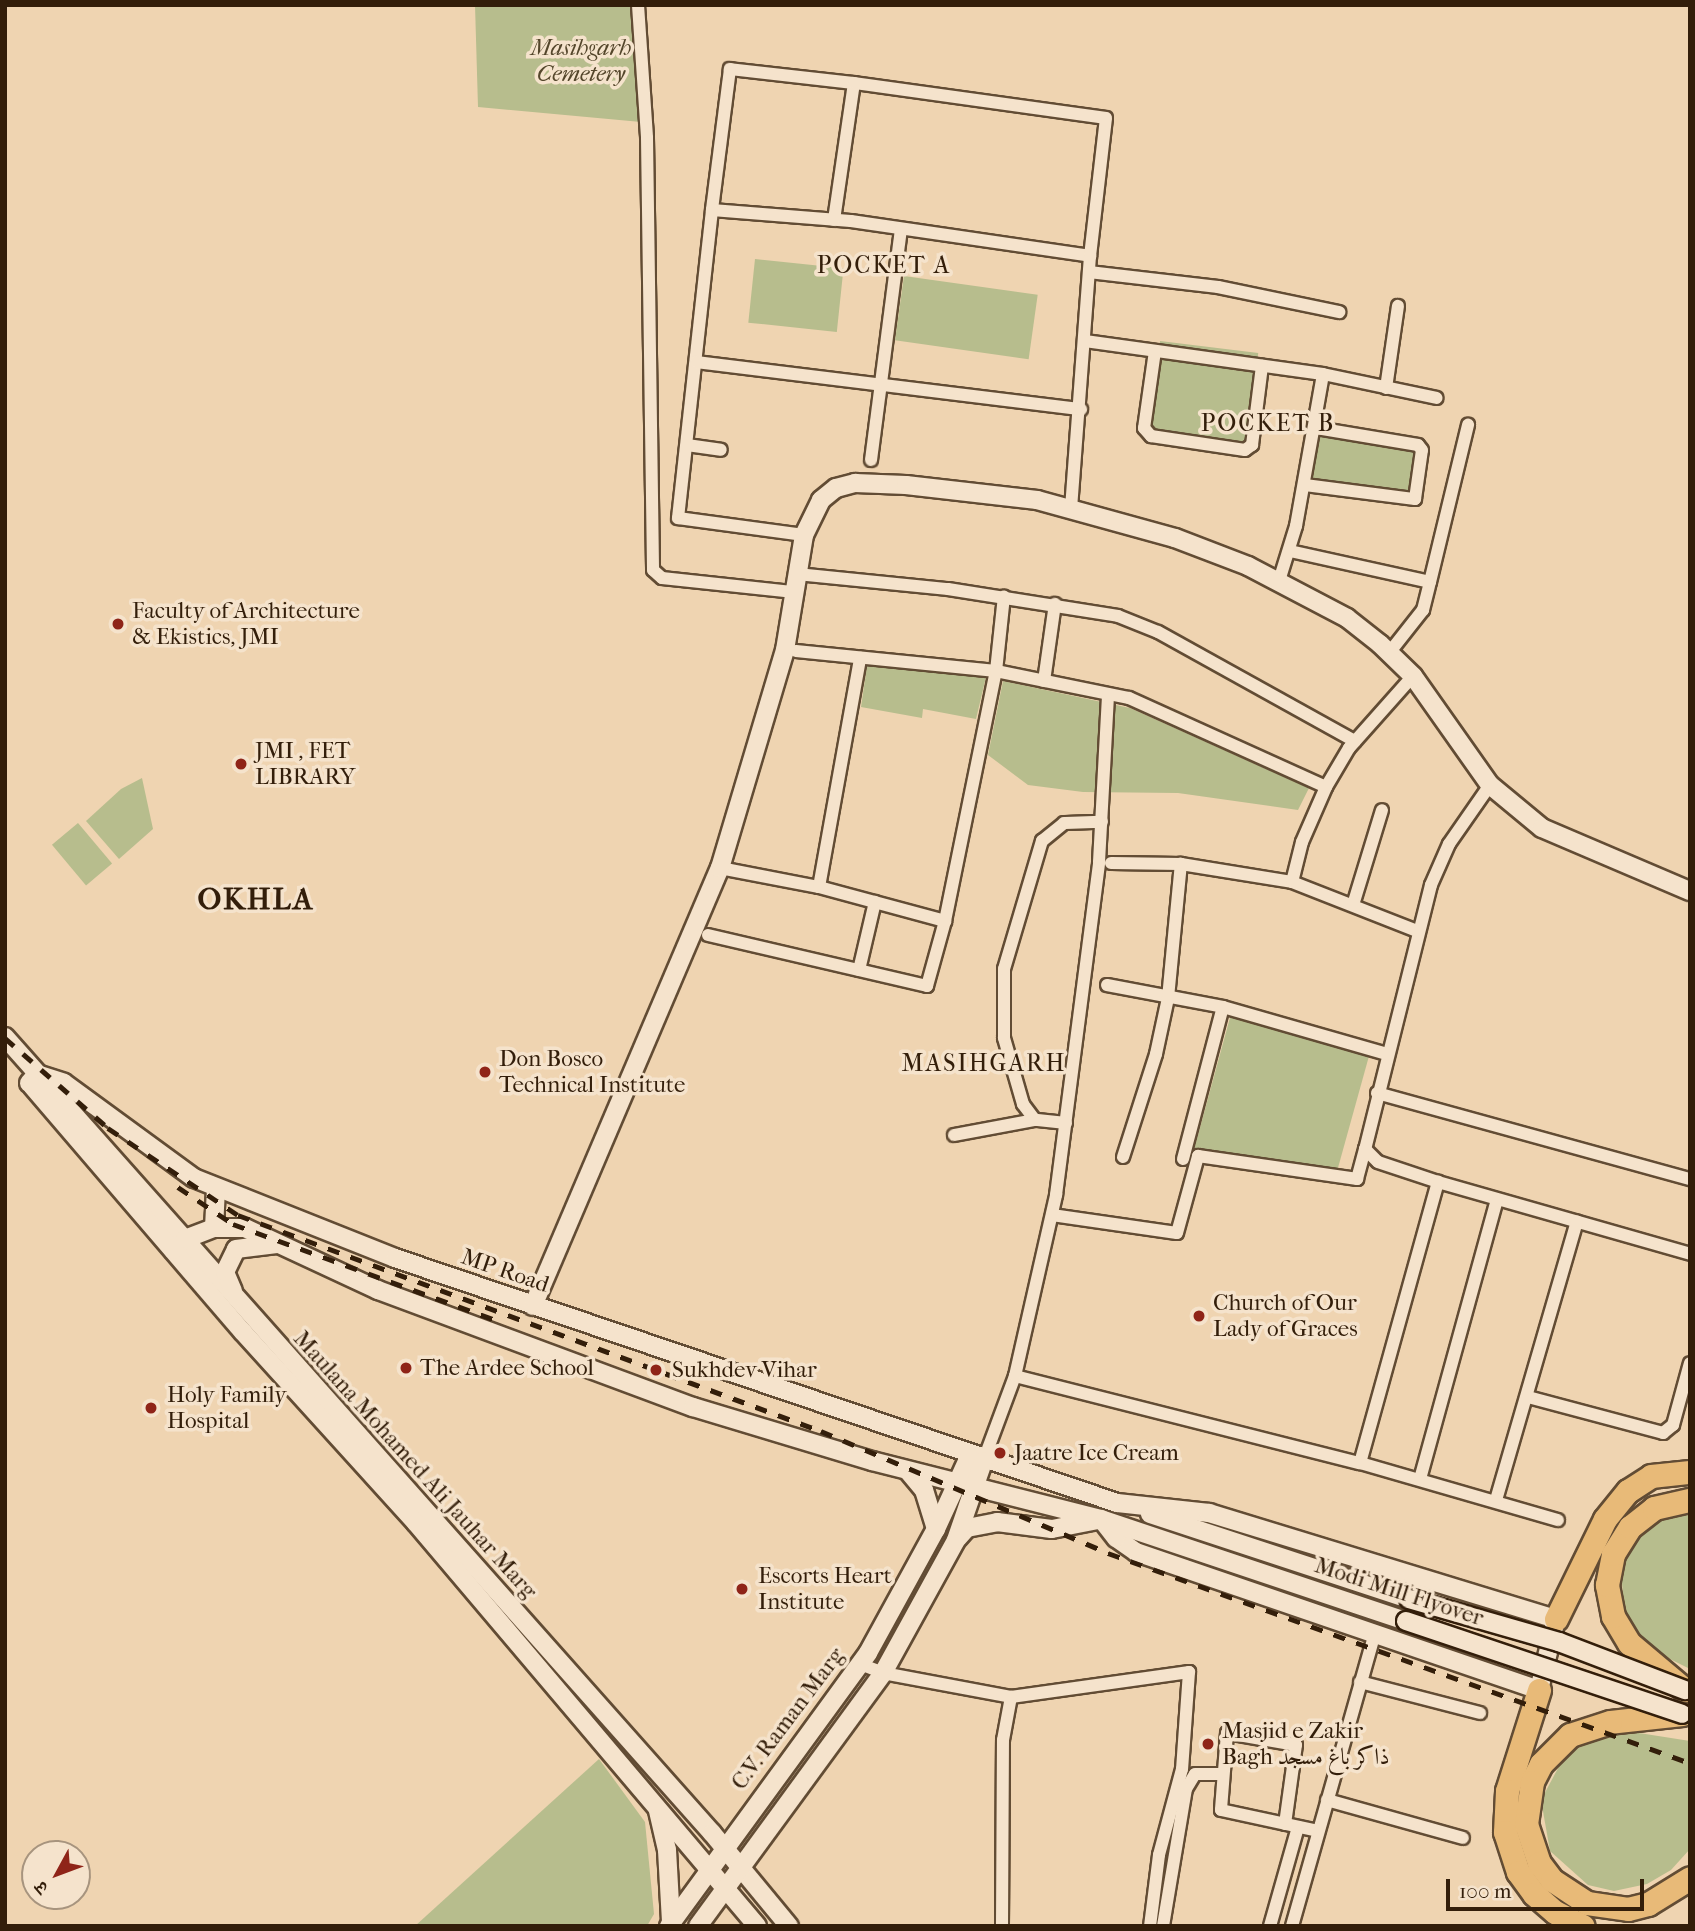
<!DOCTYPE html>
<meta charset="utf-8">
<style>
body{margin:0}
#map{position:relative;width:1695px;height:1931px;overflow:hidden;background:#efd4b1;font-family:"IM FELL French Canon",Amiri,"Noto Serif Devanagari",serif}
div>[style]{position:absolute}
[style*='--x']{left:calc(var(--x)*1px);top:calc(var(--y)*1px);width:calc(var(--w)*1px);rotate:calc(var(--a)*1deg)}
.green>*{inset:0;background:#b7bd8d;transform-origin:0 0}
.roads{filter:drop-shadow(2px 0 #624c34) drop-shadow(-2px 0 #624c34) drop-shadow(0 2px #624c34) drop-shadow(0 -2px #624c34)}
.street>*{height:12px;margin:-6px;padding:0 6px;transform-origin:6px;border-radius:6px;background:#f5e3cc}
.secondary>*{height:18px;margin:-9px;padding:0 9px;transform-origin:9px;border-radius:9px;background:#f5e3cc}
.highway>*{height:23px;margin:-11.5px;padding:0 11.5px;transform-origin:11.5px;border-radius:11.5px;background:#e8ba78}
.rail>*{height:4.5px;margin-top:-2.25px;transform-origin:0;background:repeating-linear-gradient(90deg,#331e0a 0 12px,transparent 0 24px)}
.bridges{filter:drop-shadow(2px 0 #331e0a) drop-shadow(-2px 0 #331e0a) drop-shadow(0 2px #331e0a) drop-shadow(0 -2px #331e0a)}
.secondary-bridge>*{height:18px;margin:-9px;padding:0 9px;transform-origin:9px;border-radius:9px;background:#f5e3cc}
.dots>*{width:19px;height:19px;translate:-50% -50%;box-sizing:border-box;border:4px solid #f5e3cc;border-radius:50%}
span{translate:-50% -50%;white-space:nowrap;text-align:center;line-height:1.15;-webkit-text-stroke:7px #f5e3cc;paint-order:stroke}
.park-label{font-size:23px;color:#54462b;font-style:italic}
.poi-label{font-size:23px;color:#331e0a}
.left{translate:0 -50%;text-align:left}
.street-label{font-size:23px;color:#331e0a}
.neighbourhood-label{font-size:24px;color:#331e0a;letter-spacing:2px}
.district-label{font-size:30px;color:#331e0a;font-weight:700;letter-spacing:2px}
.frame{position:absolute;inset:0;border:7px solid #331e0a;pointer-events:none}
.north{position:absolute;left:21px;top:1840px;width:70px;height:70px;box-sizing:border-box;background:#f5e3cc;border:2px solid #a7947e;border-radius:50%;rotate:229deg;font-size:19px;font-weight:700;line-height:28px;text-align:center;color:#331e0a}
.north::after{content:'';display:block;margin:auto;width:24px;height:32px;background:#8f2418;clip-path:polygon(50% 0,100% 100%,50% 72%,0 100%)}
.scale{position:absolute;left:1446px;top:1879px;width:198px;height:32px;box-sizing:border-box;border:4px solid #331e0a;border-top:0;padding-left:9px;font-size:21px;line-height:24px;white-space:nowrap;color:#331e0a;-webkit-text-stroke:5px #f5e3cc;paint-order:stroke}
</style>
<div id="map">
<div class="green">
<div style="clip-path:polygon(475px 5px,633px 5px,641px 122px,478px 107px)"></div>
<div style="left:755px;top:259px;width:89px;height:64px;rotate:6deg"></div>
<div style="left:904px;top:276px;width:135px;height:65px;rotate:8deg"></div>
<div style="left:1160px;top:341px;width:99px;height:91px;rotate:7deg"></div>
<div style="left:1314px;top:430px;width:105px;height:53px;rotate:10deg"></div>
<div style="clip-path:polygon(867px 666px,986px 677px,976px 719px,923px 709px,922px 718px,861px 707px)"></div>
<div style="clip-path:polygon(1003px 681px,1130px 708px,1309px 788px,1298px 810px,1178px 793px,1083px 792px,1028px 785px,988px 755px)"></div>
<div style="clip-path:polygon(142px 778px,153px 829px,119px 859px,86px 821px,121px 789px)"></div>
<div style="left:78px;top:823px;width:53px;height:34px;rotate:50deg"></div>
<div style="clip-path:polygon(1231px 1014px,1369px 1056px,1336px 1175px,1192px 1157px)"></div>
<div style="clip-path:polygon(1690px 1511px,1690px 1669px,1660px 1654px,1633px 1628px,1624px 1607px,1621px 1572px,1633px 1544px,1653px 1522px)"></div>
<div style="clip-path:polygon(1620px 1730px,1690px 1741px,1690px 1849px,1671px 1870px,1647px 1884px,1614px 1891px,1588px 1885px,1550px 1851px,1541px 1800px,1564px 1757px,1594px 1738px)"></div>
<div style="clip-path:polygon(599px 1759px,645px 1822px,654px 1914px,647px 1926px,415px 1926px)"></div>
</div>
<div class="roads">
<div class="street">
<div style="--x:638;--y:5;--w:133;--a:86.1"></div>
<div style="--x:647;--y:138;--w:432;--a:89.2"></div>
<div style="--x:653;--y:570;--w:12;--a:42"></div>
<div style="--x:662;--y:578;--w:133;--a:6.1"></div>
<div style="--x:854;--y:83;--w:125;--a:-173.6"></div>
<div style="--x:730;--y:69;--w:142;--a:97.3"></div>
<div style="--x:712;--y:210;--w:139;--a:4.5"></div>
<div style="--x:851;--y:221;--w:242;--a:8.3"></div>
<div style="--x:712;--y:210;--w:310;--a:96.3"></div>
<div style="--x:678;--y:518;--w:127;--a:7.7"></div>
<div style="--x:834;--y:220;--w:138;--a:-81.7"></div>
<div style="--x:854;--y:83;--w:254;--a:7.9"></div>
<div style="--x:1106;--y:118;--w:139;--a:96.6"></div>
<div style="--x:1090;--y:256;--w:252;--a:94.3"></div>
<div style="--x:1089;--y:272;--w:130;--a:6.6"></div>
<div style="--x:1218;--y:287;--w:124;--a:11.7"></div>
<div style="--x:1085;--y:341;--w:240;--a:7.9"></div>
<div style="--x:1323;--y:374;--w:116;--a:11.9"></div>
<div style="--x:1155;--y:351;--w:78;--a:98.1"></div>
<div style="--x:1144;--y:428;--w:11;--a:49"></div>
<div style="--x:1151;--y:436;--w:95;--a:8.5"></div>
<div style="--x:1245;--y:450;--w:9;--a:-36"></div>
<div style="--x:1252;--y:445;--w:80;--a:-82.8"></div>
<div style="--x:696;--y:362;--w:388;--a:7"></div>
<div style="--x:1386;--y:388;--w:83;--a:-81.7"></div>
<div style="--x:687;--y:445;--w:34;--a:8"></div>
<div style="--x:871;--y:460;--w:233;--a:-82.6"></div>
<div style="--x:1305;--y:485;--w:111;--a:7.3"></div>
<div style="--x:1415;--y:499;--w:49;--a:-81.9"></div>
<div style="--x:1422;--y:450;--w:6;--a:-129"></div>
<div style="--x:1418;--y:445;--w:103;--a:-170.5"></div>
<div style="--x:1290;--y:551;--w:143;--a:12.5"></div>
<div style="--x:1430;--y:582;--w:162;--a:-76.4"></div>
<div style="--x:797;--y:574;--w:152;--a:5.7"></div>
<div style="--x:948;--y:589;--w:172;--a:9"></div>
<div style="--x:1118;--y:616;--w:43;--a:21.8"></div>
<div style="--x:1158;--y:632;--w:225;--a:29"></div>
<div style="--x:1279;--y:581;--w:58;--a:-72.8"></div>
<div style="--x:1296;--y:526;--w:154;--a:-79.9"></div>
<div style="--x:796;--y:651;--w:201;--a:5.7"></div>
<div style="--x:996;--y:671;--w:136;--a:11.5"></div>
<div style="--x:1129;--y:698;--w:216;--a:24.3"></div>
<div style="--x:1389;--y:653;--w:55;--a:-51.7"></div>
<div style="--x:1423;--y:610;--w:29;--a:-76"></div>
<div style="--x:1044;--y:681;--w:78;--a:-81.9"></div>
<div style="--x:1490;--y:785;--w:72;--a:124.8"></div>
<div style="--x:1449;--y:844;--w:45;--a:113.7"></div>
<div style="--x:1431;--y:885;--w:272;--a:104"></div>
<div style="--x:1365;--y:1149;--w:18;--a:45"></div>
<div style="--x:1378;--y:1162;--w:63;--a:18.4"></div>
<div style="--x:1438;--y:1182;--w:262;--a:15.9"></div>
<div style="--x:1111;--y:863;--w:70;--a:0.8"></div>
<div style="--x:1181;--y:864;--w:112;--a:9.2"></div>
<div style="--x:1292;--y:882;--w:134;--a:21.4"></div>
<div style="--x:720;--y:868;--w:101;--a:10.9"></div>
<div style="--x:819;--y:887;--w:131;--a:15.1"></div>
<div style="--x:1292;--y:882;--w:41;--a:-76"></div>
<div style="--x:1302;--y:842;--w:60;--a:-66.4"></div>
<div style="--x:1326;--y:787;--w:45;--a:-59.5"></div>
<div style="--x:1349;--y:748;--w:96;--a:-48.4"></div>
<div style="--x:819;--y:887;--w:233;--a:-79.8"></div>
<div style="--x:1353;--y:905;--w:99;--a:-73"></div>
<div style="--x:708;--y:935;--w:225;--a:13.1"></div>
<div style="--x:927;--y:986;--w:67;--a:-74.5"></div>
<div style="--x:945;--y:921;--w:255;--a:-78.5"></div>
<div style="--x:996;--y:671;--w:75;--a:-83.9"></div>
<div style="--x:859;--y:970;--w:70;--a:-76.8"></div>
<div style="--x:1107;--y:985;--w:118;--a:10.7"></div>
<div style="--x:1223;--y:1007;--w:171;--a:16"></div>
<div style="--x:1377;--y:1093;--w:325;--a:15.4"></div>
<div style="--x:1066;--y:1123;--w:31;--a:-174"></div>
<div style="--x:1035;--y:1120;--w:20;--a:-127"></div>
<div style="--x:1023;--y:1104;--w:69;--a:-106.1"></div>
<div style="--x:1004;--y:1038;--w:69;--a:-90"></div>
<div style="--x:1004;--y:969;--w:134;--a:-73.5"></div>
<div style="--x:1042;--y:841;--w:28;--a:-39"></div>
<div style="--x:1064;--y:823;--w:38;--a:-2"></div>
<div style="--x:954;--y:1135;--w:82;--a:-10.5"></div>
<div style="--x:1123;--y:1157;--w:108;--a:-72.2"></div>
<div style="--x:1156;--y:1054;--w:57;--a:-77.9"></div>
<div style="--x:1168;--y:998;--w:135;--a:-84.5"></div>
<div style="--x:1183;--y:1159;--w:157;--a:-75.3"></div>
<div style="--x:1052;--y:1215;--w:126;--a:8.2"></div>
<div style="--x:1177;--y:1233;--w:80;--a:-74.7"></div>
<div style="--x:1198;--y:1156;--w:161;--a:8.2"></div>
<div style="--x:1357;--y:1179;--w:31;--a:-75"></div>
<div style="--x:1015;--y:1376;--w:356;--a:14.2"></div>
<div style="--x:1360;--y:1463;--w:206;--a:16.1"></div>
<div style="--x:1528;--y:1397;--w:140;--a:14.9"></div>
<div style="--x:1663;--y:1433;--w:13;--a:-39"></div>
<div style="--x:1673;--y:1425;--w:64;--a:-74.7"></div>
<div style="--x:983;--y:1462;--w:92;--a:-69.6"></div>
<div style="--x:1015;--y:1376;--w:186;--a:-77.2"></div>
<div style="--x:1056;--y:1195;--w:336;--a:-82.6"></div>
<div style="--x:1099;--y:862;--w:168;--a:-86.9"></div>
<div style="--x:1360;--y:1463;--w:292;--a:-74.5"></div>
<div style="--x:1420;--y:1479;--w:290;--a:-74.6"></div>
<div style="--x:1496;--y:1500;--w:290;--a:-73.8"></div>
<div style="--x:860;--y:1664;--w:25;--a:21"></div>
<div style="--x:883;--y:1673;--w:130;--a:10.6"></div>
<div style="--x:1011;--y:1697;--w:180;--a:-8"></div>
<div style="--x:1189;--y:1672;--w:97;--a:94.1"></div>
<div style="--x:1182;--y:1769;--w:89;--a:105"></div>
<div style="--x:1159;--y:1855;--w:72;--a:97.2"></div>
<div style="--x:1360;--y:1682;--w:124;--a:14.5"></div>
<div style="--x:1327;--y:1800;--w:141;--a:15.6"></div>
<div style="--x:1285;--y:1824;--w:80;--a:-82.1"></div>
<div style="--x:1296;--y:1745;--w:70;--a:-170.1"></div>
<div style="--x:1227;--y:1733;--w:77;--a:94.5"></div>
<div style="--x:1221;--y:1810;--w:99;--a:12.2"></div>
<div style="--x:1002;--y:1926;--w:186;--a:-89.7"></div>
<div style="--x:1003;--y:1740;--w:44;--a:-79.5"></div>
<div style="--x:1163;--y:1926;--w:139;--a:-80.5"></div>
<div style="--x:1186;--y:1789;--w:17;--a:-59"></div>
<div style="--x:1195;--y:1774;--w:26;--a:0"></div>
<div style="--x:1270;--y:1926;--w:103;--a:-74.2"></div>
<div style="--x:1292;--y:1926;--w:305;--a:-74.2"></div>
</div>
<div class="secondary">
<div style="--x:5;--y:1037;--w:1065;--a:48.39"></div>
<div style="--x:712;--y:1833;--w:121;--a:50.4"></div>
<div style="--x:29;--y:1083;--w:12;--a:-48"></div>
<div style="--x:37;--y:1074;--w:28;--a:18"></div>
<div style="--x:64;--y:1083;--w:161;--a:36.2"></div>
<div style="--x:194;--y:1178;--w:216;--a:21.7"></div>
<div style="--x:395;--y:1258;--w:762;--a:18.74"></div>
<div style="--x:1117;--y:1503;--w:93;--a:6.2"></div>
<div style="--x:1209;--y:1513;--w:363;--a:17"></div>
<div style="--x:1556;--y:1619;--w:73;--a:103.5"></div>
<div style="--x:1539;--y:1690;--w:426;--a:-161.1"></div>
<div style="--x:1136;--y:1552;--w:24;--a:-145"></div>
<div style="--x:1116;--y:1538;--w:24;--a:-128"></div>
<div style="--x:32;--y:1086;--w:324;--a:49.4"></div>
<div style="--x:243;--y:1332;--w:258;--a:47.8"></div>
<div style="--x:416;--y:1523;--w:528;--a:49.76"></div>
<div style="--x:214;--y:1228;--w:40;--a:-87.1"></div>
<div style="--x:173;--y:1250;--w:16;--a:-43"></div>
<div style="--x:185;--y:1239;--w:31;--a:-21"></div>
<div style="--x:214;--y:1228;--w:31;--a:0"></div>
<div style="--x:245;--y:1228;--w:147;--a:25"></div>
<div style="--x:378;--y:1290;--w:336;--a:20.4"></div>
<div style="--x:693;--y:1407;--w:187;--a:16.8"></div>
<div style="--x:872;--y:1461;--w:236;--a:14.2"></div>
<div style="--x:1101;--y:1519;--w:322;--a:18.5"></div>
<div style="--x:233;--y:1291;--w:21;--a:-113"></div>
<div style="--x:225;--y:1272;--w:25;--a:-64"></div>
<div style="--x:236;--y:1249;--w:41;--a:-7"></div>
<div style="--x:533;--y:1306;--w:476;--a:-66.9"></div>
<div style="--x:720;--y:868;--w:227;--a:-73.4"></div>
<div style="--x:785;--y:650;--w:117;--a:-80.6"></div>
<div style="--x:804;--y:535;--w:39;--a:-64"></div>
<div style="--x:821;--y:500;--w:19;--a:-39"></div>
<div style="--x:836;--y:488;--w:20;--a:-15"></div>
<div style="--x:855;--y:483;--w:51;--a:2.2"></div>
<div style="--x:906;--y:485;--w:132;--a:6.5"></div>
<div style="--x:1037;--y:500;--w:143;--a:15.4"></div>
<div style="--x:1175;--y:538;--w:78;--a:21"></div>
<div style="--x:1248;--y:566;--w:112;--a:27.7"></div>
<div style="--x:1347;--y:618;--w:42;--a:38.2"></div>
<div style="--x:1380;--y:644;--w:46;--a:44.1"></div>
<div style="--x:1413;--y:676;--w:133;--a:54.8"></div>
<div style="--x:1490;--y:785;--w:67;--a:39.6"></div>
<div style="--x:1542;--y:828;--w:161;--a:23.1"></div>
<div style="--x:908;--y:1471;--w:25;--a:50"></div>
<div style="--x:924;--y:1490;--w:41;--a:72.9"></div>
<div style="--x:1150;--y:1514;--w:273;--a:18.2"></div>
<div style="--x:958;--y:1538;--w:13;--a:-48"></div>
<div style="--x:967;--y:1528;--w:31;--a:-11"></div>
<div style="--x:997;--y:1522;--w:55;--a:7.3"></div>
<div style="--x:1052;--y:1529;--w:47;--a:-11.1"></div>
<div style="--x:658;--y:1811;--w:40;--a:77"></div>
<div style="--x:667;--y:1850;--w:72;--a:86.8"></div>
<div style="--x:669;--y:1926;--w:338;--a:-53.9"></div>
<div style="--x:868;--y:1653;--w:141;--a:-61.3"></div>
<div style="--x:936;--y:1529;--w:79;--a:-65.4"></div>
<div style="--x:698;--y:1926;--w:313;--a:-53.8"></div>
<div style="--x:883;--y:1673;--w:152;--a:-61.2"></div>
<div style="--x:956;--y:1540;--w:83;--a:-70.9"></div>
</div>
<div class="highway">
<div style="--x:1556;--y:1619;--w:111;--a:-63.9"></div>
<div style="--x:1605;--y:1519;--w:36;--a:-51"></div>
<div style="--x:1628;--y:1491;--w:27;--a:-33"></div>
<div style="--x:1651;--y:1476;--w:39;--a:-6"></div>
<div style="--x:1539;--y:1690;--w:106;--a:107.6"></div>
<div style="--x:1507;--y:1791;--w:41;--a:92.8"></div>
<div style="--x:1505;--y:1832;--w:42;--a:72"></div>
<div style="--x:1518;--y:1872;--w:27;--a:54"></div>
<div style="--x:1534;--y:1894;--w:28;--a:41"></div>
<div style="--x:1555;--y:1912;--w:31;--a:27"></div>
<div style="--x:1685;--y:1690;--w:73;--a:-140"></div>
<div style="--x:1629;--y:1643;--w:31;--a:-121"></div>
<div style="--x:1613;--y:1616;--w:32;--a:-101"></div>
<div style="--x:1607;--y:1585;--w:32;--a:-79"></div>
<div style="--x:1613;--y:1554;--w:32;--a:-58"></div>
<div style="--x:1630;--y:1527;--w:31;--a:-38"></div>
<div style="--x:1654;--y:1508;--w:37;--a:-13"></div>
<div style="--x:1682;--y:1714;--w:72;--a:173.7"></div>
<div style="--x:1610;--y:1722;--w:42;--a:162"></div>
<div style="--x:1570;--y:1735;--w:41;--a:135"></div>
<div style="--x:1541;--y:1764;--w:20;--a:117"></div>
<div style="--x:1532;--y:1782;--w:42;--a:98.1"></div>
<div style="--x:1526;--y:1824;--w:41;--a:71.6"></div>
<div style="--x:1539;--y:1863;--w:21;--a:53"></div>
<div style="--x:1552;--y:1880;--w:42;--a:33.3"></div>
<div style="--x:1587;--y:1903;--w:41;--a:8.3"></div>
<div style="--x:1628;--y:1909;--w:21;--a:-14"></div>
<div style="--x:1648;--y:1904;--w:49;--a:-31.8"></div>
</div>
</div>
<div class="rail">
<div style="--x:5;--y:1038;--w:137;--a:41.1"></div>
<div style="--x:108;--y:1128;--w:156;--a:33.8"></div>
<div style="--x:238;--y:1215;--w:622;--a:20.33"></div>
<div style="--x:821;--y:1431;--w:312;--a:23"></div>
<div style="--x:1108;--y:1553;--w:619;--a:19.84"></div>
<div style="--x:178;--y:1187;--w:66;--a:33.9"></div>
<div style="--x:233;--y:1224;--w:280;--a:20.1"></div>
</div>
<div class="bridges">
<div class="secondary-bridge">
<div style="--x:1409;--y:1599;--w:156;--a:16"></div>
<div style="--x:1559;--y:1642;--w:135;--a:20.9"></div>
<div style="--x:1406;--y:1621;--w:291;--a:18.6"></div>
</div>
</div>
<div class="dots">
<div style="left:118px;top:624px;background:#8f2418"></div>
<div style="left:241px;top:764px;background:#8f2418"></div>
<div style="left:485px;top:1072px;background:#8f2418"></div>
<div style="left:1199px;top:1316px;background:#8f2418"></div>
<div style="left:406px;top:1368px;background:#8f2418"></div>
<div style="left:656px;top:1370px;background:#8f2418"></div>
<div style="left:151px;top:1408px;background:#8f2418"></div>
<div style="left:1000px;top:1453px;background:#8f2418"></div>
<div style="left:742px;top:1589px;background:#8f2418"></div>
<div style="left:1208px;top:1744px;background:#8f2418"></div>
</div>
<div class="park-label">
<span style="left:581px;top:61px">Masihgarh<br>Cemetery</span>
</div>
<div class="poi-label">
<span class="left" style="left:132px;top:624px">Faculty of Architecture<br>&amp; Ekistics, JMI</span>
<span class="left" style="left:255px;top:764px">JMI , FET<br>LIBRARY</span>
<span class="left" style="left:499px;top:1072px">Don Bosco<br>Technical Institute</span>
<span class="left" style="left:1213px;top:1316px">Church of Our<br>Lady of Graces</span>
<span class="left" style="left:420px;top:1368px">The Ardee School</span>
<span class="left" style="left:672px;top:1370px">Sukhdev Vihar</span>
<span class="left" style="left:167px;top:1408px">Holy Family<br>Hospital</span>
<span class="left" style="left:1014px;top:1453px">Jaatre Ice Cream</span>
<span class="left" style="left:758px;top:1589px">Escorts Heart<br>Institute</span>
<span class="left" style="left:1222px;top:1744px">Masjid e Zakir<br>Bagh ذاکر باغ مسجد</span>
</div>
<div class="street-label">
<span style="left:505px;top:1271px;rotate:19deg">MP Road</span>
<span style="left:415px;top:1465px;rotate:48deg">Maulana Mohamed Ali Jauhar Marg</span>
<span style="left:1399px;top:1592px;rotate:18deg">Modi Mill Flyover</span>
<span style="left:788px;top:1719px;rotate:-53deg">C.V. Raman Marg</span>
</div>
<div class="neighbourhood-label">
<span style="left:884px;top:266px">POCKET A</span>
<span style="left:1268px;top:424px">POCKET B</span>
<span style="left:984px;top:1064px">MASIHGARH</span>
</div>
<div class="district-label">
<span style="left:256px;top:900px">OKHLA</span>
</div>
<div class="frame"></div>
<div class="north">उ</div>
<div class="scale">100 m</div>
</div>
